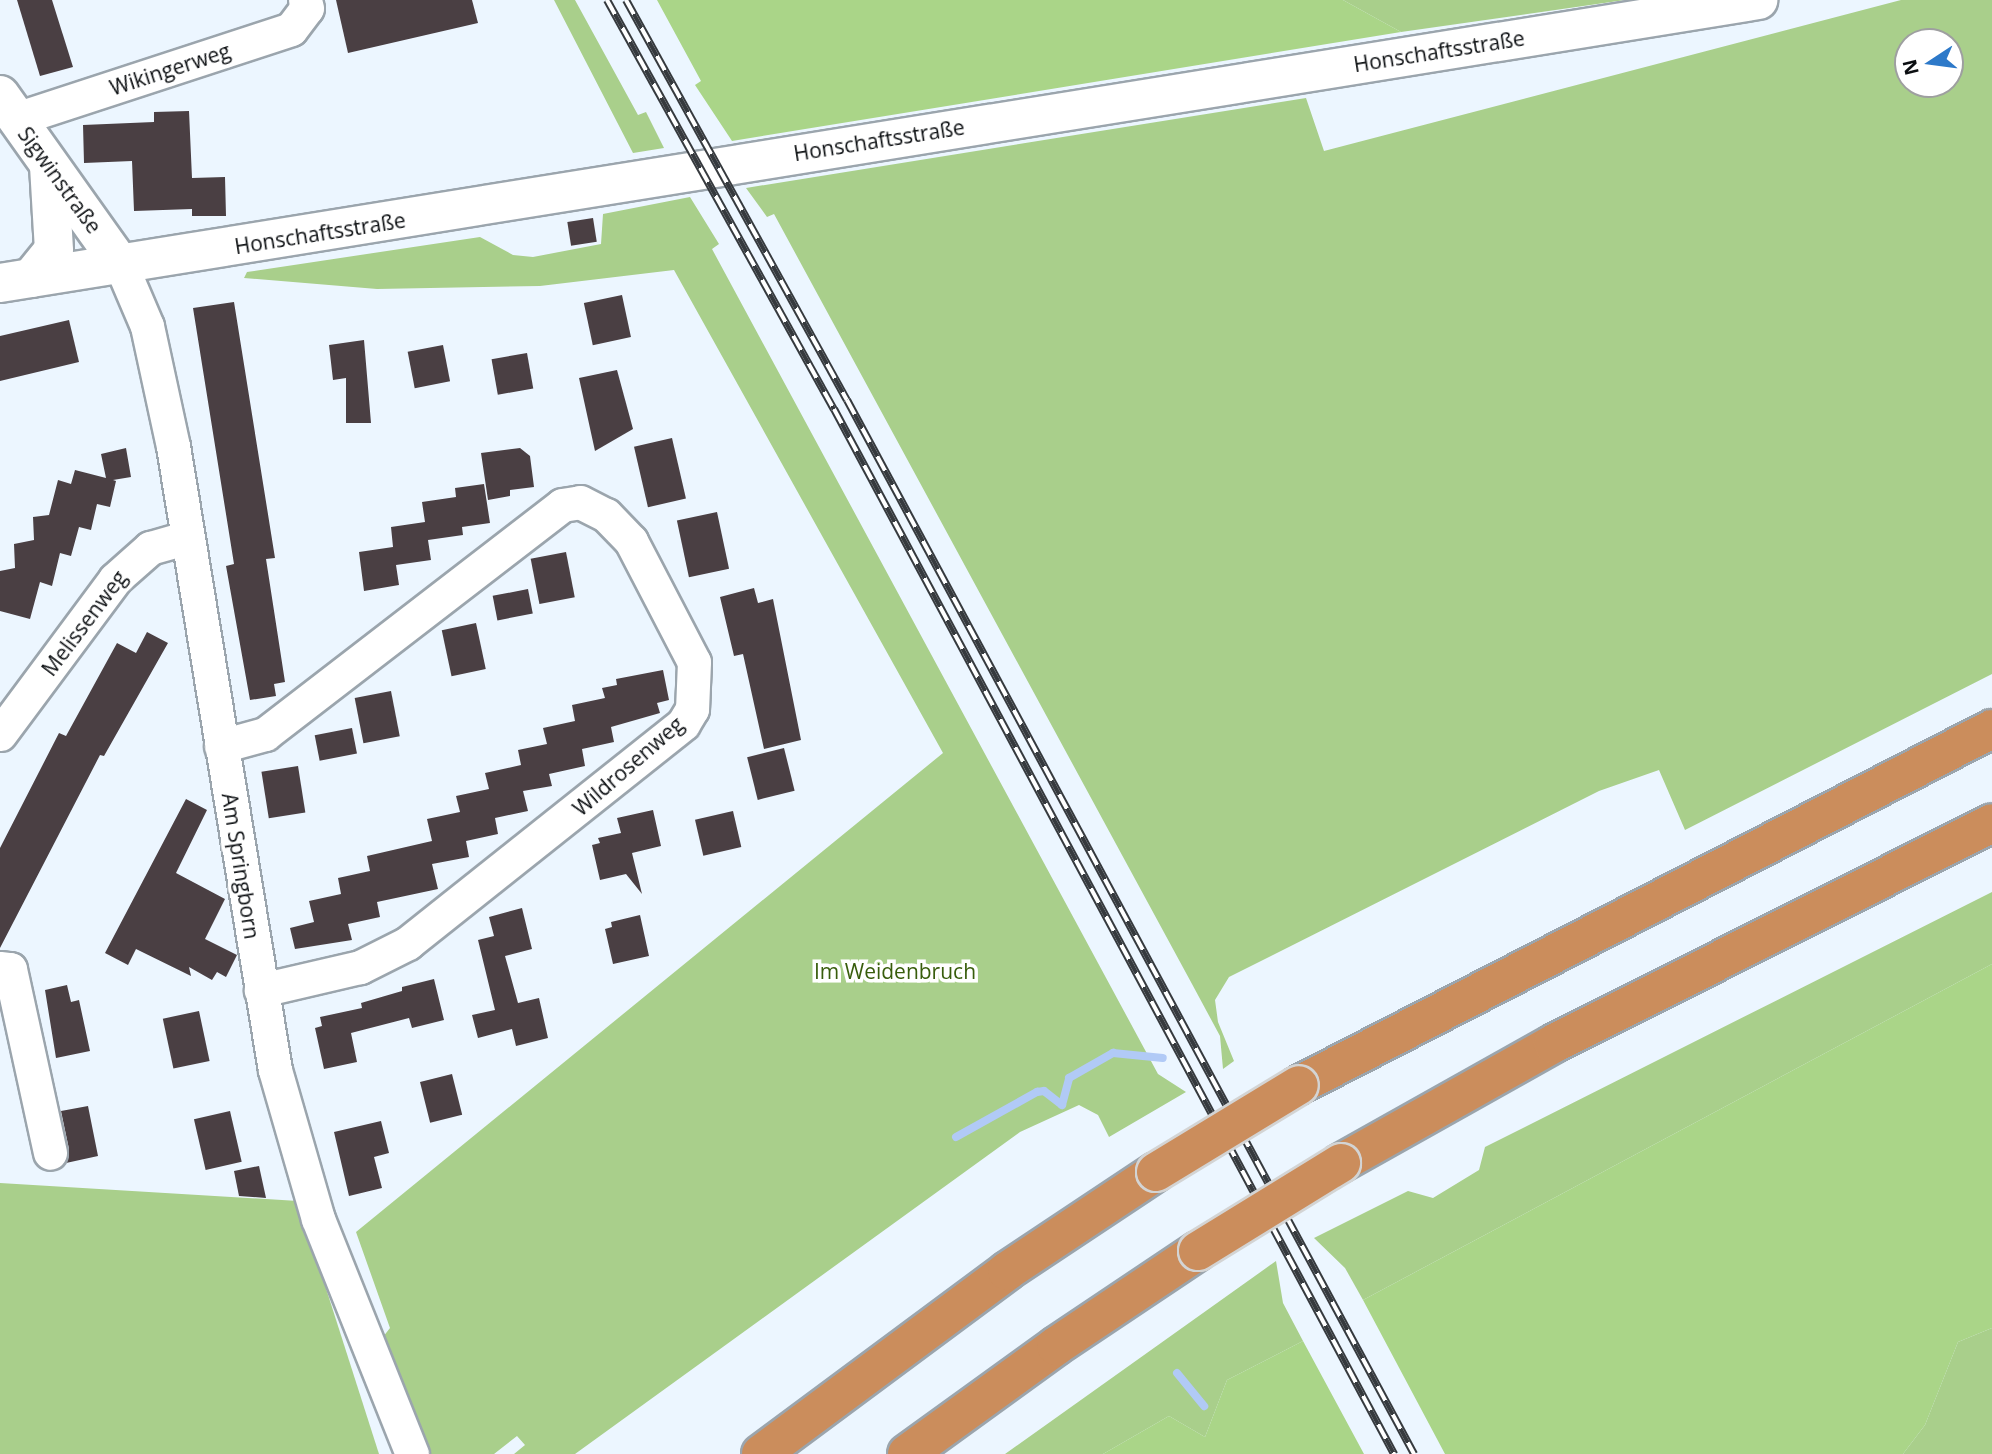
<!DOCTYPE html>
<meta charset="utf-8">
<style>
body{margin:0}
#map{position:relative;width:1992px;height:1454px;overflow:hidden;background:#ecf6ff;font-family:"Open Sans",sans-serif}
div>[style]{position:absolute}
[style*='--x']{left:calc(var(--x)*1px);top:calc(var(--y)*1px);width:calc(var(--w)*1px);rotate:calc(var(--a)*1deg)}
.green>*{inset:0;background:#a9cf8b}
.forest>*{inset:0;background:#aad588}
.stream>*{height:8px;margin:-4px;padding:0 4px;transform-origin:4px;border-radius:4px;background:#b1caf6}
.building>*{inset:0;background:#4a3f43;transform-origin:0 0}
.roads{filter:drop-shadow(2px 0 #9ba5ad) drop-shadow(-2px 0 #9ba5ad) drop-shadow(0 2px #9ba5ad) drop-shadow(0 -2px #9ba5ad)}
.street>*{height:33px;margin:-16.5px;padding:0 16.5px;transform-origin:16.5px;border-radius:16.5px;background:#fff}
.secondary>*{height:38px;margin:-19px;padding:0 19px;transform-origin:19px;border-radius:19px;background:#fff}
.highway>*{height:38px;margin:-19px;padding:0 19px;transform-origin:19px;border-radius:19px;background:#cb8d5c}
.rail>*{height:8px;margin-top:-4px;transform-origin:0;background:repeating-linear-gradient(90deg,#fff 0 16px,#363a3e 0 32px);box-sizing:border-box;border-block:2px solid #363a3e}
.bridges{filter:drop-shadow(2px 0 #d3d4d4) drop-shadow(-2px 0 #d3d4d4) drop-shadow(0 2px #d3d4d4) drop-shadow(0 -2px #d3d4d4)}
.highway-bridge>*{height:38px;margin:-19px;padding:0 19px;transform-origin:19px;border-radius:19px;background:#cb8d5c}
span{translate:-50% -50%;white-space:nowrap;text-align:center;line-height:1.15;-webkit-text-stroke:7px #fff;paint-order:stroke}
.street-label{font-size:21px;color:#0c0f12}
.park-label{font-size:21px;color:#385d0c}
.north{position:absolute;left:1894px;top:28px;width:70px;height:70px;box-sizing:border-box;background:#fff;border:2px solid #9e9fa0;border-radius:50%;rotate:257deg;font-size:19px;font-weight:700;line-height:28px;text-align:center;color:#0c0f12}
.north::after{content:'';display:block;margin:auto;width:24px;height:32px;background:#2d79c9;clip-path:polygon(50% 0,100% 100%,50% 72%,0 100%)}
</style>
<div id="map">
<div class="green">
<div style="clip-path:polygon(554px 0,575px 0,638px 115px,646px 112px,664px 148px,633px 153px)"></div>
<div style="clip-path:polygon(1343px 0,1625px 0,1401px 32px)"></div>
<div style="clip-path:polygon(evenodd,1901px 0,1992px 0,1992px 674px,1685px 830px,1659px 770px,1599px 791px,1229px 977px,1215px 1000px,1218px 1022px,1234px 1061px,1223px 1069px,1220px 1036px,1192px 984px,774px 214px,767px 217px,746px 188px,1306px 98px,1324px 151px,1901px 0,1908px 42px,1950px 42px,1950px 84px,1908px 84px,1908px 42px)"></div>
<div style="clip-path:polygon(690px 197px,719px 244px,712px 249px,1158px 1074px,1186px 1092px,1109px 1137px,1098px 1115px,1079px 1105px,1020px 1132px,575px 1454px,514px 1454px,525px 1445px,517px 1436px,494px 1454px,427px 1454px,379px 1342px,390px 1328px,356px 1232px,943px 753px,674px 270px,540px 286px,377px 289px,244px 278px,247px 272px,480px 237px,513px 255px,533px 257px,601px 244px,603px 214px)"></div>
<div style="clip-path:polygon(1992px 892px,1992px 964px,1363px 1300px,1345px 1268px,1314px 1238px,1408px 1191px,1433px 1198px,1479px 1170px,1485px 1147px)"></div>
<div style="clip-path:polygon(0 1183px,298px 1201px,379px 1454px,0 1454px)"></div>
<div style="clip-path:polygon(1276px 1261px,1283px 1303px,1303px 1341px,1227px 1380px,1205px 1437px,1169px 1416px,1103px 1454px,1005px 1454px)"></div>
<div style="clip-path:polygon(1992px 1328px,1992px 1454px,1903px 1454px,1925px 1425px,1958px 1342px)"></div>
</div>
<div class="forest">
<div style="clip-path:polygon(657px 0,1343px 0,1401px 32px,732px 141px,695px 85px,701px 81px)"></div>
<div style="clip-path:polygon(1992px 964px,1992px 1328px,1958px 1342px,1925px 1425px,1903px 1454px,1445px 1454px,1363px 1300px)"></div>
<div style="clip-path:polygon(1303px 1341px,1364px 1454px,1103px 1454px,1169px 1416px,1205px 1437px,1227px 1380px)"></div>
</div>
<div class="stream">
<div style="--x:956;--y:1137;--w:93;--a:-29.1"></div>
<div style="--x:1037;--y:1092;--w:7;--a:-8"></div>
<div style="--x:1044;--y:1091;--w:23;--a:38"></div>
<div style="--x:1062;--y:1105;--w:28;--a:-75"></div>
<div style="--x:1069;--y:1078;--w:51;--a:-29.6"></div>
<div style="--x:1113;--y:1053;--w:50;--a:5.7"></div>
<div style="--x:1177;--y:1373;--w:43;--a:50.7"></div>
</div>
<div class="building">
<div style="clip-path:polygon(17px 0,52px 0,73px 67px,40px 76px)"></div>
<div style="clip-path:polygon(336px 0,472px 0,478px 23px,348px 53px)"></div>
<div style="clip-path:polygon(189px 111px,192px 178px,225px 177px,226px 216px,192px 216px,192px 209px,134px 211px,132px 161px,84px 163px,83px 125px,154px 122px,154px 112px)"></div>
<div style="left:593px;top:218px;width:24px;height:26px;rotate:81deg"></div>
<div style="left:622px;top:295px;width:43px;height:39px;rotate:78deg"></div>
<div style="clip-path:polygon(234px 302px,275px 558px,266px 559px,285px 682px,274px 684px,276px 696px,250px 700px,226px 566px,234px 564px,193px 308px)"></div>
<div style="clip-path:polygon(69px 320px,79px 362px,0 381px,0 336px)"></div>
<div style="clip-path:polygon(364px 340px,371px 423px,346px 423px,346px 378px,333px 380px,329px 345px)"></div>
<div style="left:443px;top:345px;width:37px;height:36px;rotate:79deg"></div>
<div style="left:527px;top:353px;width:36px;height:36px;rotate:80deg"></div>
<div style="clip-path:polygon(617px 370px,633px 429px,595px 451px,579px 378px)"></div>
<div style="left:672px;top:438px;width:62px;height:39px;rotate:77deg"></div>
<div style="clip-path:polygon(126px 448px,131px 477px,113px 480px,116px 481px,110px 507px,97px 504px,91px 530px,79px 527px,71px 556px,60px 553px,52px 586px,40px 582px,30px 619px,0 611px,0 571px,15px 568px,14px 544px,34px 540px,33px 517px,49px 515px,58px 480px,71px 484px,75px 470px,106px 478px,101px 454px)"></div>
<div style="clip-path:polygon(520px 448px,530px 456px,534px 487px,510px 490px,510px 496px,488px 500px,481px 453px)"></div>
<div style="clip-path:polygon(484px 484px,490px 523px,462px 527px,463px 535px,428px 540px,431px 560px,396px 565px,399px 585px,364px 591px,359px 552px,393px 547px,391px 527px,425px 522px,422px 502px,456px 497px,455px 488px)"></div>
<div style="left:717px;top:512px;width:58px;height:41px;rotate:78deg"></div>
<div style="left:566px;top:552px;width:46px;height:36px;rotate:79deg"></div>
<div style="clip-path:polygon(754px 588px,758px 603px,773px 599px,801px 740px,764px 749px,743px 654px,734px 656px,720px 597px)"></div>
<div style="left:528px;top:589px;width:25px;height:36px;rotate:79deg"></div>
<div style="left:476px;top:623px;width:47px;height:35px;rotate:78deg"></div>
<div style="clip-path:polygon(147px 632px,168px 643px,104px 756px,100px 755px,0 948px,0 848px,59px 733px,66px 736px,117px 643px,136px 653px)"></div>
<div style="clip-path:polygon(663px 670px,669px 700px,657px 703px,660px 713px,611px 727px,614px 742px,582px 749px,585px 766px,549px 774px,552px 786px,523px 791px,528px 811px,495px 818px,498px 834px,466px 841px,469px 857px,432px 864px,438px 889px,377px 902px,380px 917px,348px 924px,352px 940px,295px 949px,290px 928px,314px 922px,309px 901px,341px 894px,338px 878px,370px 871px,367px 856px,432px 841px,427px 819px,460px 812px,456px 796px,489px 789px,485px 773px,521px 765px,518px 750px,547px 744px,543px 728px,575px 721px,572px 705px,605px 698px,602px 688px,617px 685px,616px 679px)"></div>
<div style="left:391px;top:691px;width:46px;height:37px;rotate:79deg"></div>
<div style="left:352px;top:728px;width:26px;height:38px;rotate:79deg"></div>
<div style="left:784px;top:748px;width:44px;height:38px;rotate:76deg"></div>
<div style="left:298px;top:766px;width:47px;height:37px;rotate:81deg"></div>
<div style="clip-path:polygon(186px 799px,207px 810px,176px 873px,225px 899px,205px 939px,237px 955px,226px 977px,217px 972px,212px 980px,189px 967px,191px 976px,136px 949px,128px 965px,105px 953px)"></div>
<div style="clip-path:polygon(653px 810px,661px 846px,632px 853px,642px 894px,626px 874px,600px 880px,592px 845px,600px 843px,598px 838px,621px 833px,617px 818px)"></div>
<div style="left:733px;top:811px;width:37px;height:39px;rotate:77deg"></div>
<div style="clip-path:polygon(522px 908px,532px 949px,505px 956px,518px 1003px,539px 998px,548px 1038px,516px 1046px,512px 1029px,478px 1038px,472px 1015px,495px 1010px,478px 940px,494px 936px,489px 917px)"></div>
<div style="clip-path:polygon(640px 915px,649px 956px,613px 964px,605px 929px,612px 927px,611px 922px)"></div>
<div style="clip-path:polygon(434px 979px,444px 1020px,412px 1028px,409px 1018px,351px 1033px,357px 1062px,324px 1069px,315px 1028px,322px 1026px,320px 1017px,362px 1008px,361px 1003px,402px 991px,402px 987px)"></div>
<div style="clip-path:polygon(67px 985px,71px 1002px,79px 1000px,90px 1051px,56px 1058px,45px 990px)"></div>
<div style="left:199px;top:1011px;width:51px;height:37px;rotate:78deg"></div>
<div style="left:452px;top:1074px;width:42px;height:33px;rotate:76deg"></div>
<div style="clip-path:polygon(88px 1106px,98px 1156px,66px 1163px,69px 1149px,61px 1111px)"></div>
<div style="left:230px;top:1111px;width:52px;height:37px;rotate:77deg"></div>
<div style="clip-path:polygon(381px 1121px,389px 1153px,374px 1157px,382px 1188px,349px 1196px,334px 1132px)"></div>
<div style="clip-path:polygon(259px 1166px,266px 1198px,239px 1196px,234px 1171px)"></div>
</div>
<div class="roads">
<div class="street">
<div style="--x:16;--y:119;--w:289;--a:-18.1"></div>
<div style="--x:291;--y:29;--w:26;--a:-53"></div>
<div style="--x:307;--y:8;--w:8;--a:-104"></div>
<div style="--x:121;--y:265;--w:66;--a:66.9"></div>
<div style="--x:147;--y:326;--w:123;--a:77.8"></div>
<div style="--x:173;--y:446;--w:632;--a:80.72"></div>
<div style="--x:275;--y:1070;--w:155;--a:73.9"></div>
<div style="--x:318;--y:1219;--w:253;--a:68.2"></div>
<div style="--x:0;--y:734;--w:193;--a:-53.4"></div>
<div style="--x:115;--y:579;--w:47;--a:-41.5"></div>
<div style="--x:150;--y:548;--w:37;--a:-16"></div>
<div style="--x:221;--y:746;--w:46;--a:-15.3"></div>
<div style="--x:265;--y:734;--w:375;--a:-37.6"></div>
<div style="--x:562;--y:505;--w:18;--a:-9"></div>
<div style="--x:580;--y:502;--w:29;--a:27"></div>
<div style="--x:606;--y:515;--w:36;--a:46"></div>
<div style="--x:631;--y:541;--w:136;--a:62.5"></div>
<div style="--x:694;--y:662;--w:47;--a:92.4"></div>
<div style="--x:692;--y:709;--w:17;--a:121"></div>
<div style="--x:683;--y:724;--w:352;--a:141.5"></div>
<div style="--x:408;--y:943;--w:54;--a:153.4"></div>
<div style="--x:360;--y:967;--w:102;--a:166.9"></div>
<div style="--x:0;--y:968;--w:10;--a:6"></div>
<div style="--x:10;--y:969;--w:188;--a:77.7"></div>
</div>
<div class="secondary">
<div style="--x:0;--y:95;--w:209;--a:54.6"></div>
<div style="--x:31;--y:278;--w:36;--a:-51"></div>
<div style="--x:54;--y:250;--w:85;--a:-93.4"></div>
<div style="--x:0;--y:283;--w:1781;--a:-9.14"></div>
</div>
<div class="highway">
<div style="--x:1299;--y:1085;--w:779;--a:-27.19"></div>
<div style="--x:1341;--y:1163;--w:243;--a:-29.3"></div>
<div style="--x:1553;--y:1044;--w:491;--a:-26.7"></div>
<div style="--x:761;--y:1454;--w:307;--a:-36.6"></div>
<div style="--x:1007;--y:1271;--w:179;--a:-33.6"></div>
<div style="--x:907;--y:1454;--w:184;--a:-35.9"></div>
<div style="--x:1056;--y:1346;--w:171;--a:-33.8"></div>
</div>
</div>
<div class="rail">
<div style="--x:607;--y:0;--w:468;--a:61"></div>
<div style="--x:834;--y:409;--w:1186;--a:61.81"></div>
<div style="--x:626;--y:0;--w:457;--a:61.1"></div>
<div style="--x:847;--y:400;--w:1197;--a:61.72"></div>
</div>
<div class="bridges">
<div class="highway-bridge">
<div style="--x:1156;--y:1172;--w:167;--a:-31.3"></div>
<div style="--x:1198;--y:1251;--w:168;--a:-31.6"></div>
</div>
</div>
<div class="street-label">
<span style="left:1439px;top:51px;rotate:-9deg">Honschaftsstraße</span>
<span style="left:170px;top:69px;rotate:-18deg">Wikingerweg</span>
<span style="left:879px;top:140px;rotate:-9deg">Honschaftsstraße</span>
<span style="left:60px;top:180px;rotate:54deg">Sigwinstraße</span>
<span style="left:320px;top:233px;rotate:-9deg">Honschaftsstraße</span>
<span style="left:84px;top:623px;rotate:-53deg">Melissenweg</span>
<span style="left:628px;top:766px;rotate:-41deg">Wildrosenweg</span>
<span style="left:241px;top:866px;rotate:81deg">Am Springborn</span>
</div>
<div class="park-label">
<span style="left:895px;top:971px">Im Weidenbruch</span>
</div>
<div class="north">N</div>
</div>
